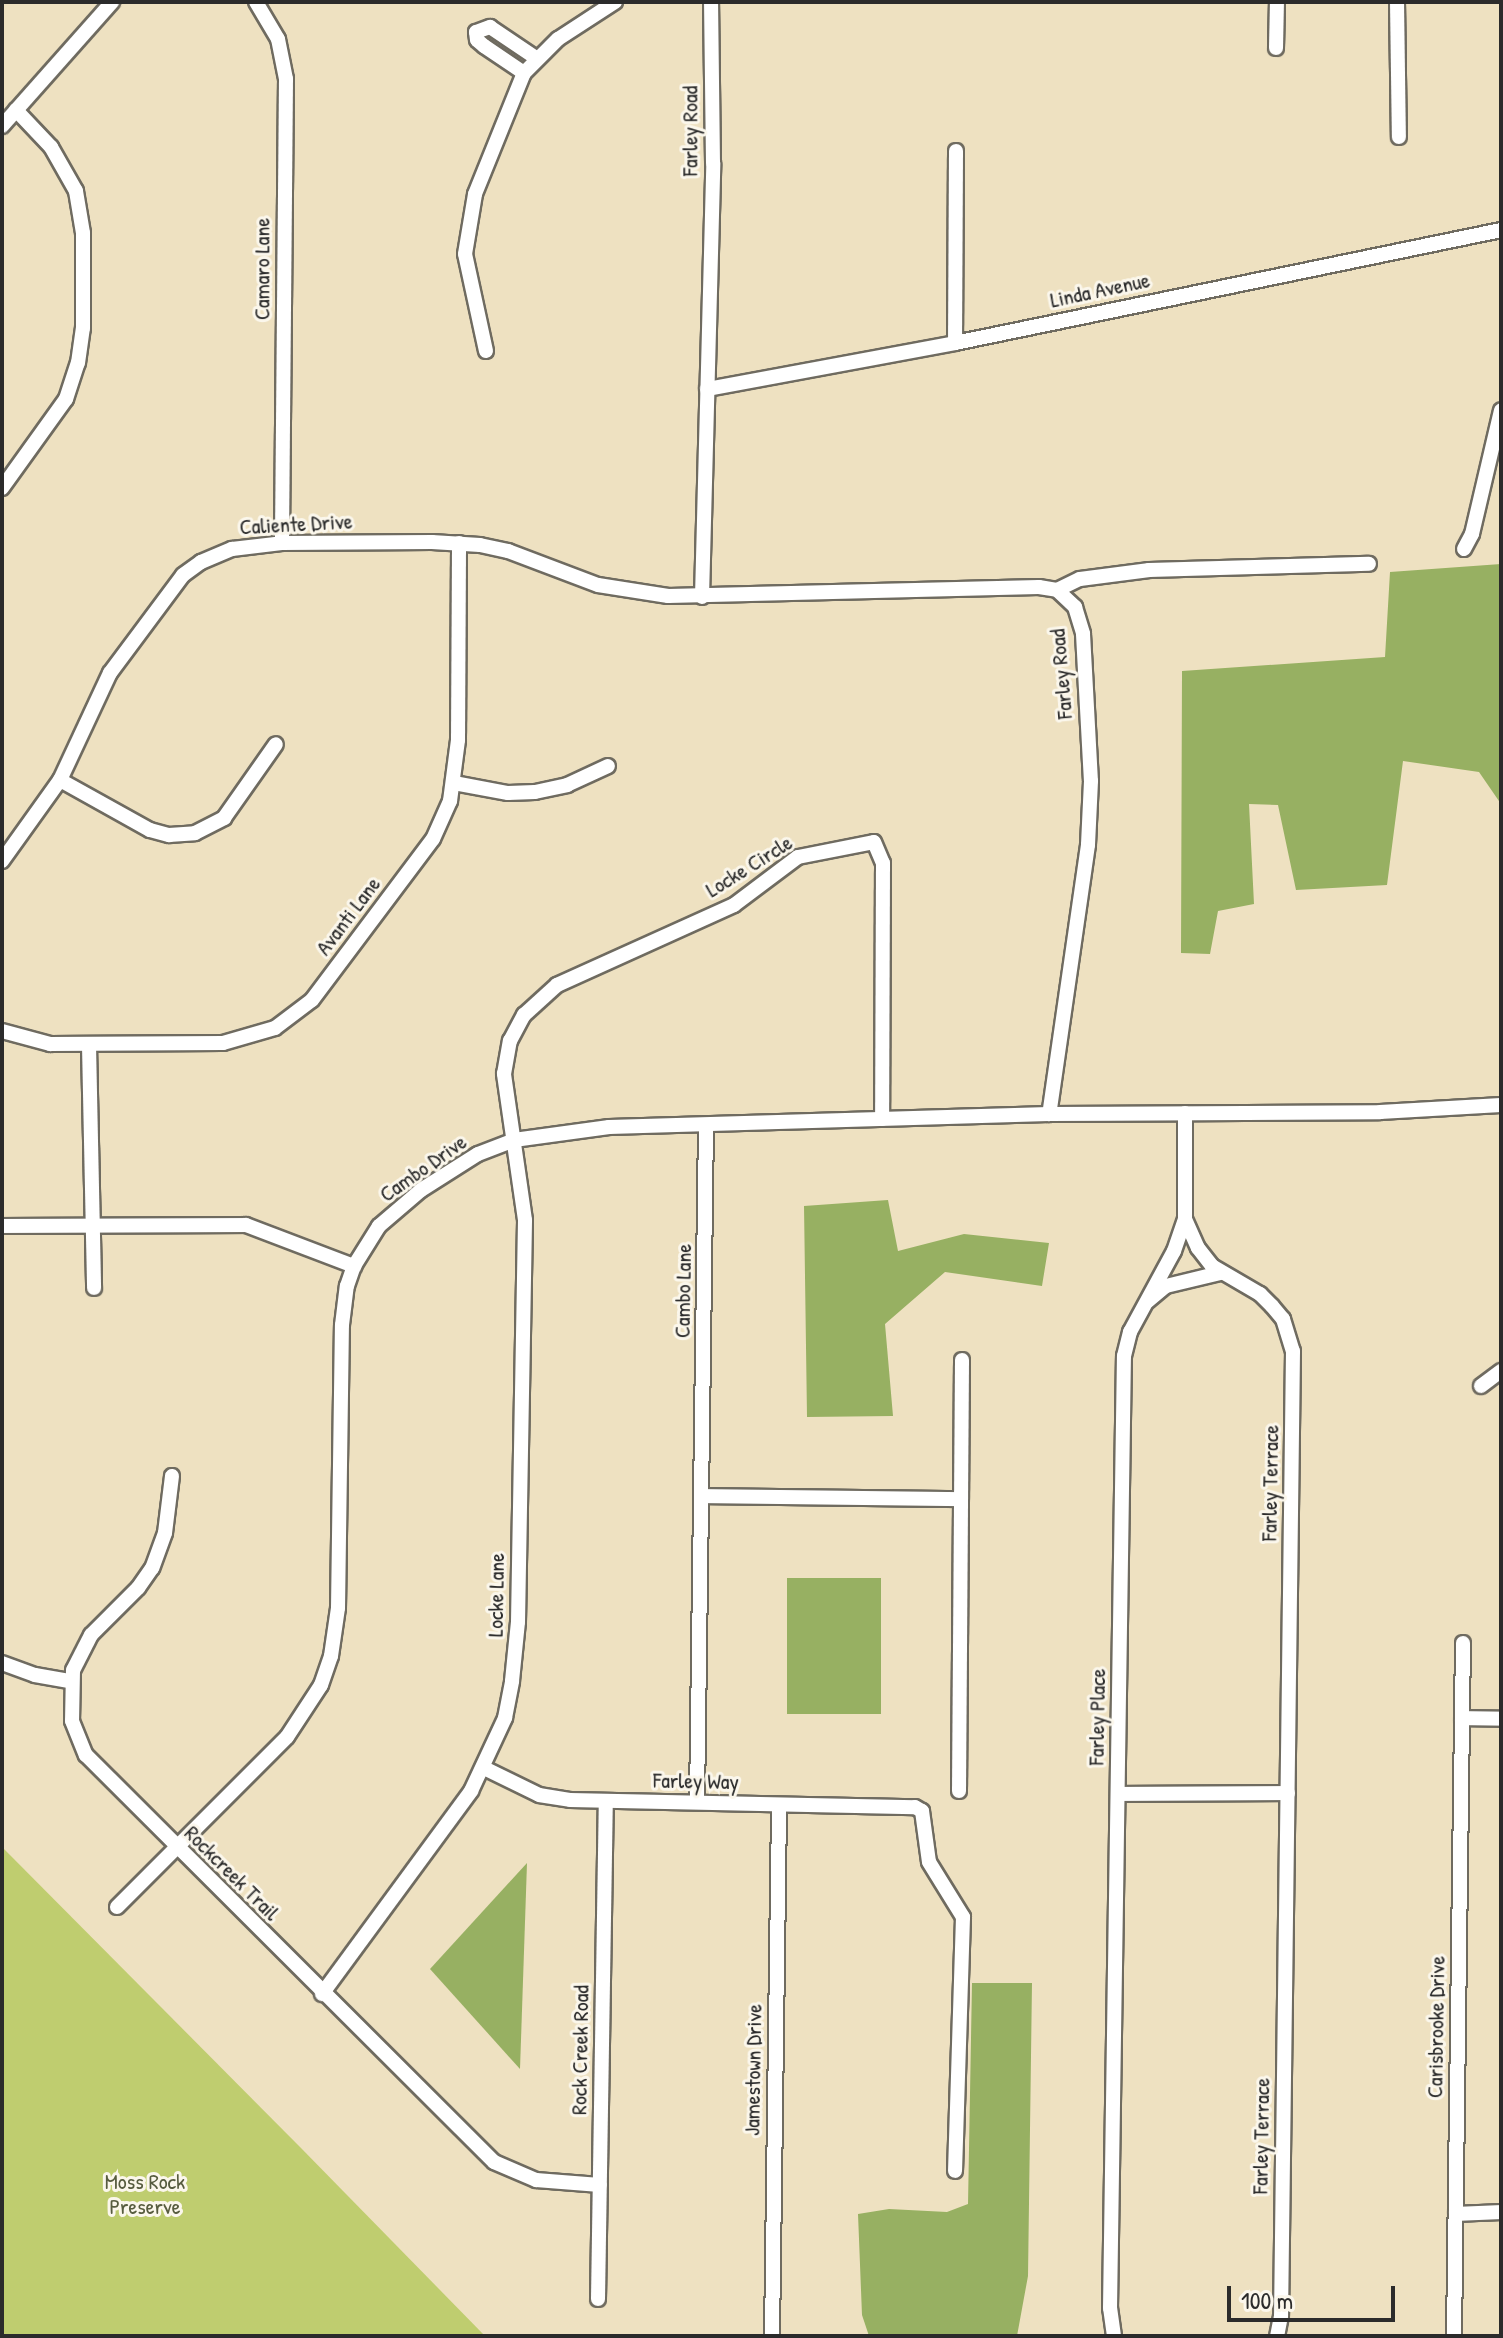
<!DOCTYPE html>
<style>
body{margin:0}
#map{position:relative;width:1503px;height:2338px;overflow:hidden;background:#eee1c1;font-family:"Patrick Hand",sans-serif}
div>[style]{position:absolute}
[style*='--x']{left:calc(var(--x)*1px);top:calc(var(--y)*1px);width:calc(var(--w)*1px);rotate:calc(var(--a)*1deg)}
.green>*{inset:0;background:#bfcd6f}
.forest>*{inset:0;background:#97b062;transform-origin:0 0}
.roads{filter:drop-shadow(2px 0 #6f6b60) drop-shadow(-2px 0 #6f6b60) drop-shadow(0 2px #6f6b60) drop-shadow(0 -2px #6f6b60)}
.minor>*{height:14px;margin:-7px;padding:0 7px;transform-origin:7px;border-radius:7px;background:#fff}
span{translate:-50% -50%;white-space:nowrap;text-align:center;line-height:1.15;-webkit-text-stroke:6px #fbf7ec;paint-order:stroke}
.street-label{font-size:22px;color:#2b2b2b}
.park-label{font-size:22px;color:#575c3f}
.frame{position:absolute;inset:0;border:4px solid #2b2b2b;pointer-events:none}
.scale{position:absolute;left:1227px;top:2286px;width:168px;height:36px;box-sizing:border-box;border:4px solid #2b2b2b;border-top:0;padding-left:10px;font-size:24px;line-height:28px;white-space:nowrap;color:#2b2b2b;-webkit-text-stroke:6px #fbf7ec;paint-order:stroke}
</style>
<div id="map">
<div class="green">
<div style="clip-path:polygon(2px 1847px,300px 2147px,485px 2336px,2px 2336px)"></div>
</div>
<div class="forest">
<div style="clip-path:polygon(1501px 564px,1501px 804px,1479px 772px,1403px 761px,1387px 885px,1296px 890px,1278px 805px,1249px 804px,1254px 904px,1218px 911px,1210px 954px,1181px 953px,1182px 671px,1385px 657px,1390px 572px)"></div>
<div style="clip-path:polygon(888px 1200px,898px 1251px,964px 1234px,1049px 1243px,1042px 1286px,945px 1272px,885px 1324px,893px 1416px,807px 1417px,804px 1206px)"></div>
<div style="left:881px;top:1578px;width:136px;height:94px;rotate:90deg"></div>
<div style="clip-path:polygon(527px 1863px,520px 2069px,430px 1969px)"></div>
<div style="clip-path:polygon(972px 1983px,1032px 1983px,1028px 2276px,1017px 2336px,869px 2336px,862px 2315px,858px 2214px,889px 2209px,947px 2212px,968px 2204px)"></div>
</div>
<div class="roads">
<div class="minor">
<div style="--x:256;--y:2;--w:43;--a:59.3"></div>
<div style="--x:278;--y:39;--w:41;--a:78.7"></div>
<div style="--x:286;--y:79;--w:464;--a:90.5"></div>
<div style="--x:1397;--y:2;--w:135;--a:89.2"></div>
<div style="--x:1276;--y:48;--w:46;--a:-88.8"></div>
<div style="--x:524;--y:73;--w:48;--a:-146"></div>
<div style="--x:484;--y:46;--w:9;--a:-139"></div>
<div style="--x:477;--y:40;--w:8;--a:-97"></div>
<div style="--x:476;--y:32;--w:15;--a:-20"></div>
<div style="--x:490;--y:27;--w:55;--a:34"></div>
<div style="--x:2;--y:126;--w:166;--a:-48.4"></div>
<div style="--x:955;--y:343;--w:192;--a:-89.7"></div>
<div style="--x:486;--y:351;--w:99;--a:-102.2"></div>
<div style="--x:465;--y:254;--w:61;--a:-80.5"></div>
<div style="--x:475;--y:194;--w:131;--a:-68"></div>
<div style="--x:524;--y:73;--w:48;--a:-45"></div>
<div style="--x:558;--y:39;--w:68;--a:-33"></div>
<div style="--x:707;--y:389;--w:252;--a:-10.5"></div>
<div style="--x:955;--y:343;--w:558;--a:-11.69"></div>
<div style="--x:2;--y:488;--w:110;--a:-54.3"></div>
<div style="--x:66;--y:399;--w:38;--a:-72"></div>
<div style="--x:78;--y:363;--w:35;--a:-82"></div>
<div style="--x:83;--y:328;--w:95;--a:-90"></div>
<div style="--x:83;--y:233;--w:43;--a:-99.5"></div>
<div style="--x:76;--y:191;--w:51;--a:-119.6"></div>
<div style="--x:51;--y:147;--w:51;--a:-133.4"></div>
<div style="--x:1464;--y:549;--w:17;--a:-62"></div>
<div style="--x:1472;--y:534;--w:127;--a:-76.8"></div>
<div style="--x:1057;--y:590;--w:25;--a:-26"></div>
<div style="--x:1080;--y:579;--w:70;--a:-7.4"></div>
<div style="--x:1149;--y:570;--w:220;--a:-1.6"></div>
<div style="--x:702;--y:597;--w:434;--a:-88.5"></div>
<div style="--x:713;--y:163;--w:161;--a:-90.7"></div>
<div style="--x:60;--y:780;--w:103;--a:29.1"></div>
<div style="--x:150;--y:830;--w:20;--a:15"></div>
<div style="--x:169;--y:835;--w:26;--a:-4"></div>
<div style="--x:195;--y:833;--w:33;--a:-27"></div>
<div style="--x:224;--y:818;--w:90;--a:-54.9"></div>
<div style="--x:454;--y:783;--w:55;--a:10.5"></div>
<div style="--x:508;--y:793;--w:27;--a:-2"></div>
<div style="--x:535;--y:792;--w:33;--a:-12"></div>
<div style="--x:567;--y:785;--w:45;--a:-24.9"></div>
<div style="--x:2;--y:861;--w:100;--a:-54.4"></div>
<div style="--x:60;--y:780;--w:118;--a:-65"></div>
<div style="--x:110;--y:673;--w:122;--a:-53.3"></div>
<div style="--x:183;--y:575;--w:22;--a:-36"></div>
<div style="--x:201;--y:562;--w:34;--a:-23"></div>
<div style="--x:232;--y:549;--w:50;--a:-6.8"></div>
<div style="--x:282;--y:543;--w:150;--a:-0.4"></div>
<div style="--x:432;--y:542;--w:48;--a:3.6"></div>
<div style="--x:480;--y:545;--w:29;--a:12"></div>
<div style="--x:508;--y:551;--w:96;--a:20.7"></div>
<div style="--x:598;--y:585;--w:71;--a:8.9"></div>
<div style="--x:668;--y:596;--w:371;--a:-1.4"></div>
<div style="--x:1039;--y:587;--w:18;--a:9"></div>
<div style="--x:1057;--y:590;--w:25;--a:43"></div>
<div style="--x:1075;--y:607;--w:28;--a:73"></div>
<div style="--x:1083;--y:634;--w:147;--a:86.9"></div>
<div style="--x:1091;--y:781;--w:64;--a:92.7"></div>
<div style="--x:1088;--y:845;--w:272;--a:98.2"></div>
<div style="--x:2;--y:1031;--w:50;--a:15.2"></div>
<div style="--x:50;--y:1044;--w:173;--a:-0.3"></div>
<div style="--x:223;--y:1043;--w:54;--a:-16.1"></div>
<div style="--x:275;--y:1028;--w:46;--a:-37.1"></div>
<div style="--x:312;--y:1000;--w:201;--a:-53.1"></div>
<div style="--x:433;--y:839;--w:42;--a:-65.9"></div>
<div style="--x:450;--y:801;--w:62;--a:-82.5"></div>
<div style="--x:458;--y:740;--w:197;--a:-89.7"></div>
<div style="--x:89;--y:1045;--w:243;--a:88.8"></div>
<div style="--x:1185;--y:1219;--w:32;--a:66"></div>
<div style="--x:1198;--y:1248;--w:23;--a:52"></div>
<div style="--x:1212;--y:1266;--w:56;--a:30.3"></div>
<div style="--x:1260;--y:1294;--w:17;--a:45"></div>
<div style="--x:1272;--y:1306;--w:17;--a:50"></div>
<div style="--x:1283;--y:1319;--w:34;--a:73"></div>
<div style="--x:1293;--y:1351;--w:965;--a:90.71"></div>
<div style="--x:1281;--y:2316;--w:20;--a:101"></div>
<div style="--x:2;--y:1226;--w:244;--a:-0.2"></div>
<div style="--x:246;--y:1225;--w:116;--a:20.8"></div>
<div style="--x:1148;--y:1301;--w:23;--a:-40"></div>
<div style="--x:1166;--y:1286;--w:56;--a:-13.5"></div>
<div style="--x:1481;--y:1386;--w:25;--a:-37"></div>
<div style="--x:172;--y:1476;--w:57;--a:97"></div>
<div style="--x:165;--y:1533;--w:37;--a:110"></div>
<div style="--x:152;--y:1568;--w:24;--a:125"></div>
<div style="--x:138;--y:1588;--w:66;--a:135"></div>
<div style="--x:91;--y:1635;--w:39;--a:117"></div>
<div style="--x:73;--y:1670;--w:51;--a:91.1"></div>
<div style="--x:72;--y:1721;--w:37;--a:68"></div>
<div style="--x:86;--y:1755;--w:576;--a:44.93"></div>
<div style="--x:494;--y:2162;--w:46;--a:23.2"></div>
<div style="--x:536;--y:2180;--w:64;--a:4.5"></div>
<div style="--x:703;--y:1496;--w:258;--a:0.7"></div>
<div style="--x:2;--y:1663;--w:35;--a:20"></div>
<div style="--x:35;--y:1675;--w:36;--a:10"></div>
<div style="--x:1462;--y:1718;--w:39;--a:1"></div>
<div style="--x:484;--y:1768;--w:61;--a:26.1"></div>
<div style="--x:539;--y:1795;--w:31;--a:9"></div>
<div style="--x:570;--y:1800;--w:345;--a:1.2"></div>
<div style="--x:915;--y:1807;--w:8;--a:30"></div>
<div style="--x:922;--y:1811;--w:51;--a:82.2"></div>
<div style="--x:929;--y:1862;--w:65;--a:58.3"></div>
<div style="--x:963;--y:1917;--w:254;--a:91.8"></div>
<div style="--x:959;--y:1791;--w:431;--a:-89.6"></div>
<div style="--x:1118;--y:1794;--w:170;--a:-0.3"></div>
<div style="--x:697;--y:1802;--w:677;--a:-89.24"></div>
<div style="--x:117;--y:1907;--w:240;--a:-45"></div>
<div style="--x:287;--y:1737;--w:62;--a:-56.8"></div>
<div style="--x:321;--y:1685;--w:31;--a:-71"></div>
<div style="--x:331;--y:1656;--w:49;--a:-81.7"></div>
<div style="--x:338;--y:1608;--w:283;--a:-89.2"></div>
<div style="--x:342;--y:1325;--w:39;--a:-83"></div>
<div style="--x:347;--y:1286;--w:21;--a:-71"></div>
<div style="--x:354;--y:1266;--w:47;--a:-58"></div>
<div style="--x:379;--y:1226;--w:55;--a:-40.6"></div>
<div style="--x:421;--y:1190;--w:67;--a:-32.3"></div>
<div style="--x:478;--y:1154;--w:39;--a:-21"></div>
<div style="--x:514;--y:1140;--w:96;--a:-7.8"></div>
<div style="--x:609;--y:1127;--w:440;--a:-1.7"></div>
<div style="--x:1049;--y:1114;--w:331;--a:-0.3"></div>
<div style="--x:1380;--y:1112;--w:121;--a:-3.3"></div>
<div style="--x:322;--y:1994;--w:252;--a:-53.7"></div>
<div style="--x:471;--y:1791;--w:81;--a:-65"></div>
<div style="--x:505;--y:1718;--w:38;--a:-79"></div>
<div style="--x:512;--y:1681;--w:59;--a:-84.2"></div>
<div style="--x:518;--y:1622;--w:402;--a:-89"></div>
<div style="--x:525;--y:1220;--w:148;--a:-98.2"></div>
<div style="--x:504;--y:1074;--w:34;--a:-80"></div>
<div style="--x:510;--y:1041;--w:30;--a:-62"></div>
<div style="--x:524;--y:1015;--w:45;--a:-42.3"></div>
<div style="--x:557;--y:985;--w:194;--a:-24.3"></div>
<div style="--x:734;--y:905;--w:80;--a:-36.9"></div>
<div style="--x:798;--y:857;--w:77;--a:-11.2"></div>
<div style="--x:874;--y:842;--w:23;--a:67"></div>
<div style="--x:883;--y:863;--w:256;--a:90.2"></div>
<div style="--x:1456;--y:2214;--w:45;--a:-2.5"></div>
<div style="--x:598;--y:2299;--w:498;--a:-89.1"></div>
<div style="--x:772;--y:2336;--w:531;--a:-89.24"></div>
<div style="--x:1114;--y:2336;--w:28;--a:-98"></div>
<div style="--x:1110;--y:2308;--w:952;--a:-89.16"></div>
<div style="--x:1124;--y:1356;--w:25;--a:-76"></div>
<div style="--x:1130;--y:1332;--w:92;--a:-61.5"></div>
<div style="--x:1174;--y:1251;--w:34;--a:-71"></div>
<div style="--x:1185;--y:1219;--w:106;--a:-90"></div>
<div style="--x:1454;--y:2336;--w:693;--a:-89.26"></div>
</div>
</div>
<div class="street-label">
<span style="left:690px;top:131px;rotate:-90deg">Farley Road</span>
<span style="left:262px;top:269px;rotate:-90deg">Camaro Lane</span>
<span style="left:1100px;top:290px;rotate:-12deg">Linda Avenue</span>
<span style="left:296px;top:524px;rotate:-3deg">Caliente Drive</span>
<span style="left:1061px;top:674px;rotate:-95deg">Farley Road</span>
<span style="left:749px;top:866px;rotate:-32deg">Locke Circle</span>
<span style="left:348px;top:916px;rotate:-53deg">Avanti Lane</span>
<span style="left:423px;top:1168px;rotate:-35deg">Cambo Drive</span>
<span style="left:683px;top:1291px;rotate:-89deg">Cambo Lane</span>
<span style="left:1270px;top:1483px;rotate:-89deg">Farley Terrace</span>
<span style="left:496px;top:1595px;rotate:-89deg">Locke Lane</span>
<span style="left:1097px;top:1717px;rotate:-89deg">Farley Place</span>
<span style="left:696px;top:1781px;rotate:1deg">Farley Way</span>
<span style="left:232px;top:1873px;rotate:45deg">Rockcreek Trail</span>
<span style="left:1436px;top:2027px;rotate:-89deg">Carisbrooke Drive</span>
<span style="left:580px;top:2050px;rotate:-89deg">Rock Creek Road</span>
<span style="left:753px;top:2070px;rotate:-89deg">Jamestown Drive</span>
<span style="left:1261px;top:2136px;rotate:-89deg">Farley Terrace</span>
</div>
<div class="park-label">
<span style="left:145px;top:2194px">Moss Rock<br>Preserve</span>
</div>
<div class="frame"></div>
<div class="scale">100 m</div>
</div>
